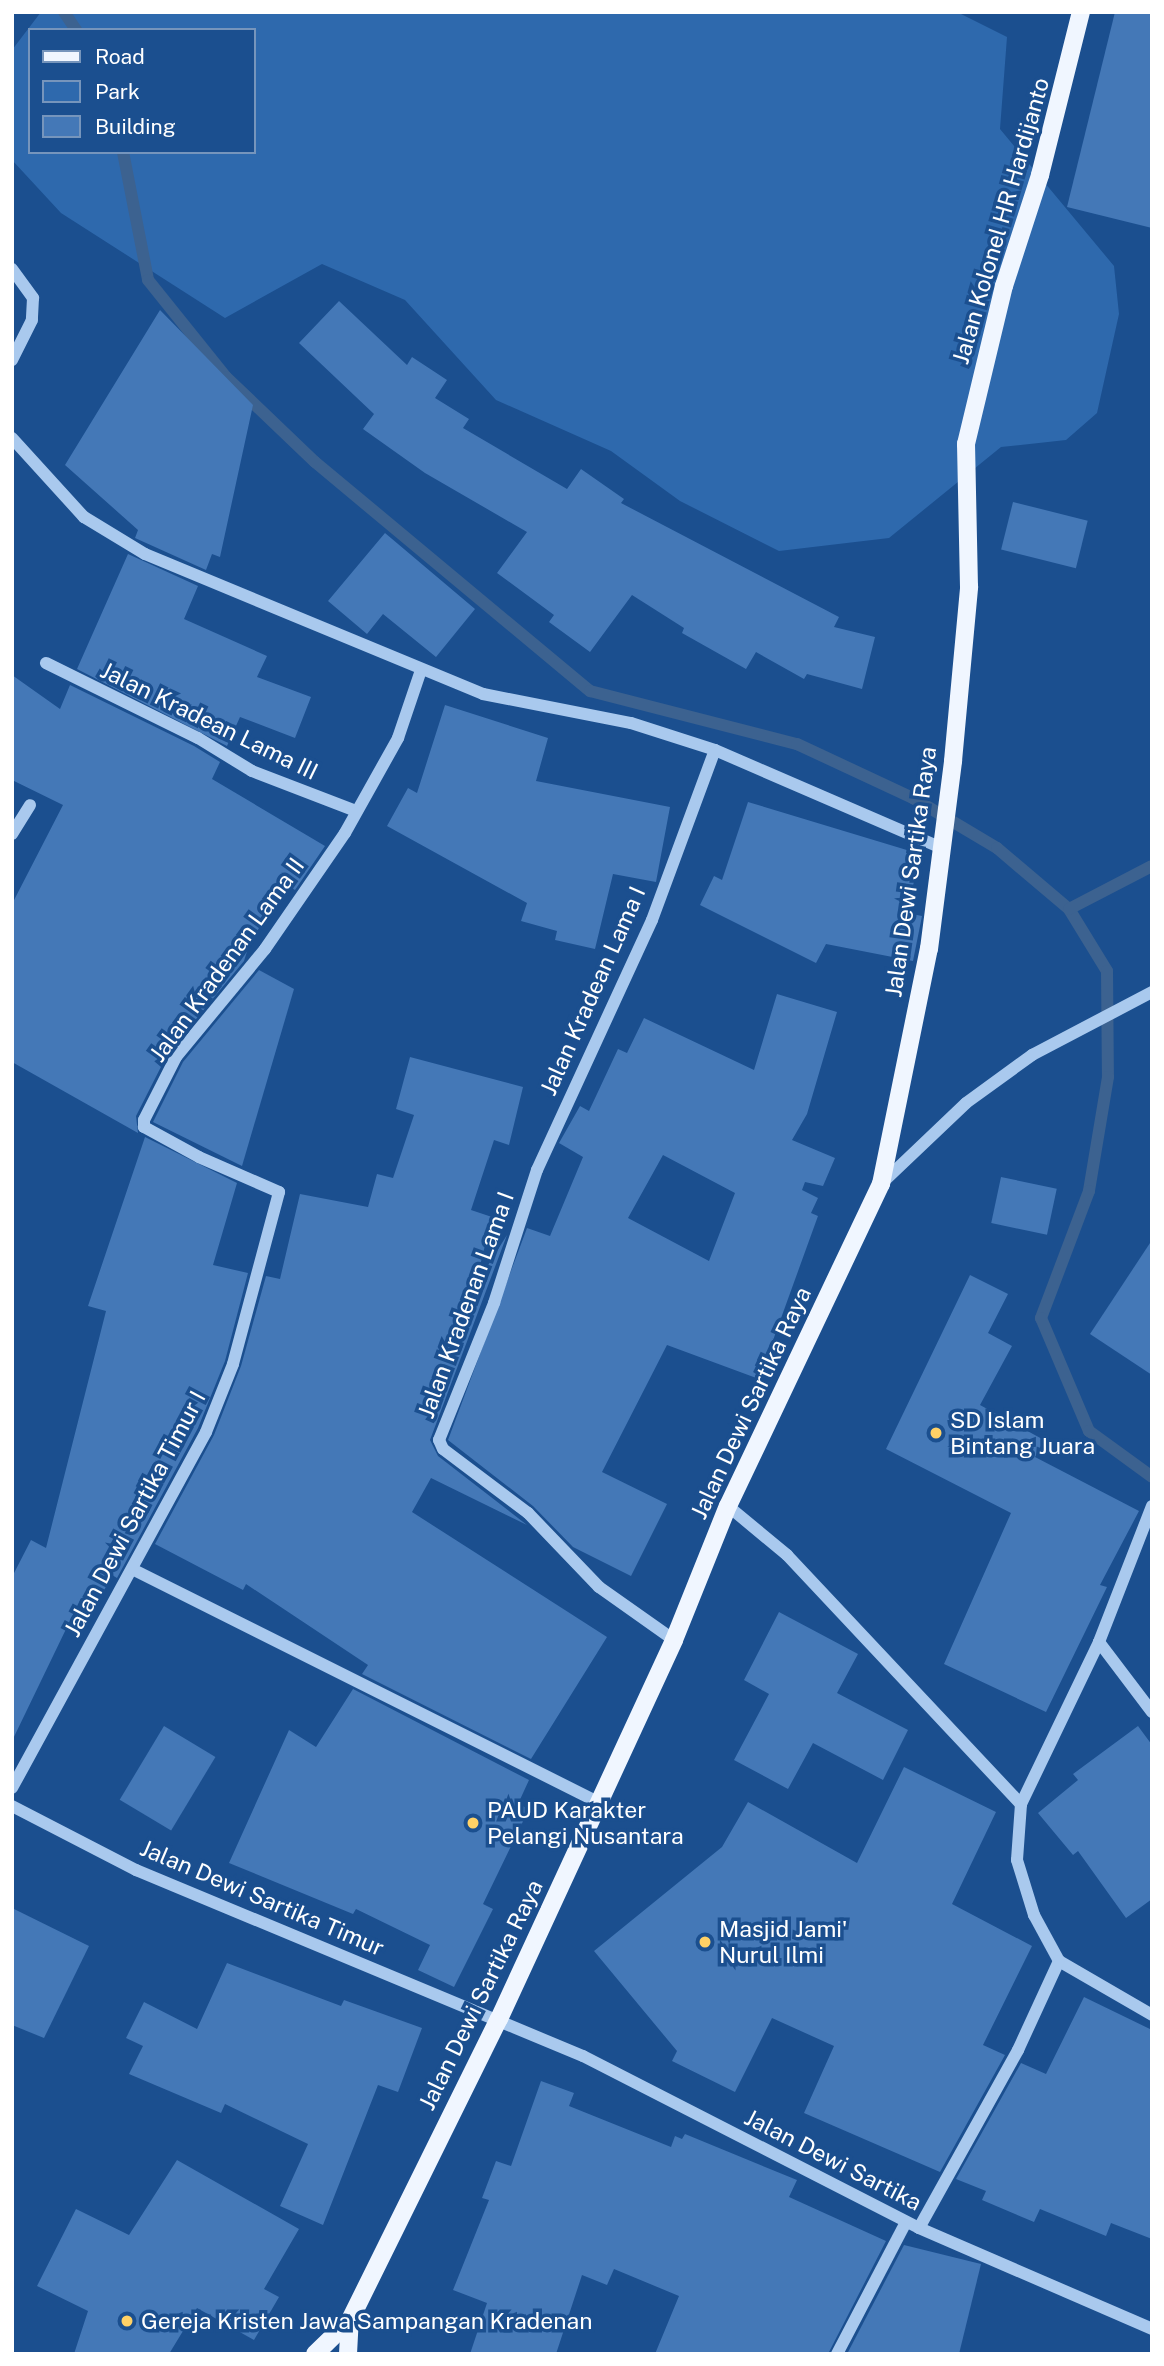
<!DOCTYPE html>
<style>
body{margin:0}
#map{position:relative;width:1164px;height:2366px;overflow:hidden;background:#1b4f8f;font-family:"Public Sans",sans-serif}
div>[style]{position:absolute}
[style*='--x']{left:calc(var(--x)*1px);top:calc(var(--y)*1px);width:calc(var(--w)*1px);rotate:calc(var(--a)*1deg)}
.green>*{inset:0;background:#2e69ad}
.stream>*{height:12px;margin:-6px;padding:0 6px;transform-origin:6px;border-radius:6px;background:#3c6290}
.building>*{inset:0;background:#4478b7;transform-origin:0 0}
.minor>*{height:12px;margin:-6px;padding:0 6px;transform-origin:6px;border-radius:6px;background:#a9c9ee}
.major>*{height:18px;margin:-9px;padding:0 9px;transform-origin:9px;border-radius:9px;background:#f0f6ff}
.dots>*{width:19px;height:19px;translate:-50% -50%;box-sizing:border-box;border:4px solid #1b4f8f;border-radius:50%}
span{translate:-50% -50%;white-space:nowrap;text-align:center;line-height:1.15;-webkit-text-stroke:7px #1b4f8f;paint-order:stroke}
.street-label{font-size:23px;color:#fff}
.poi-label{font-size:23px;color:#fff}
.left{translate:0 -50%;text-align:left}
.frame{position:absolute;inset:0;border:14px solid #fff;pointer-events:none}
.legend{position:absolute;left:28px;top:28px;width:228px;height:126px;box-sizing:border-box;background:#1b4f8f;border:2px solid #7695bc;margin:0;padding:9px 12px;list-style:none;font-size:21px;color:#fff}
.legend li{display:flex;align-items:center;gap:14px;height:35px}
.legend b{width:35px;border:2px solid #7695bc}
</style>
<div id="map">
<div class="green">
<div style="clip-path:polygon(evenodd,41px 12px,957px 12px,1007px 37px,1000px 129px,1114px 266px,1119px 314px,1097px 413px,1066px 440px,1001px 447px,889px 538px,779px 551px,680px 501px,611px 451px,496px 400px,405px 300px,322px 264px,225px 318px,61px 213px,12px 160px,12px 50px,41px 12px,30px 30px,254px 30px,254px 152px,30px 152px,30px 30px)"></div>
</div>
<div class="stream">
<div style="--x:64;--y:12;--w:22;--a:56"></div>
<div style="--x:123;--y:152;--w:130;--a:78.9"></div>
<div style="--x:148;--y:280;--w:124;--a:51.2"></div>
<div style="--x:226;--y:377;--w:123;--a:43.7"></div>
<div style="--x:315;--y:462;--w:358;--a:39.8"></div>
<div style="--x:590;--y:691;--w:214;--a:14.4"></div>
<div style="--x:797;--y:744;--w:128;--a:25"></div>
<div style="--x:913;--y:798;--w:98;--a:30.8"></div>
<div style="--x:997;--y:848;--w:94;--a:40.3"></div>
<div style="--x:1069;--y:909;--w:73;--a:58.5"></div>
<div style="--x:1107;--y:971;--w:106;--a:89.5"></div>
<div style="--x:1108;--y:1077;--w:116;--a:99.5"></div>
<div style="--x:1089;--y:1191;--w:136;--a:110.7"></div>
<div style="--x:1041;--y:1318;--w:123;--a:67"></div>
<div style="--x:1089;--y:1431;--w:78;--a:36.1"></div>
<div style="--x:1069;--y:909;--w:93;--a:-27.4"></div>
</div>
<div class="building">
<div style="clip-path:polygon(1115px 12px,1152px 12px,1152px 228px,1067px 207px)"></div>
<div style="clip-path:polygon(339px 301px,407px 365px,412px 357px,447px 380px,435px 398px,469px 419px,463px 428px,567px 489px,581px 469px,624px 499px,621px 503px,839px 617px,834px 627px,875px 637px,862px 689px,807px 674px,804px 679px,756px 652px,746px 669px,682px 633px,684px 628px,632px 595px,590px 652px,549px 622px,554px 615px,497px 573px,527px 532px,425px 473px,363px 429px,374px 414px,299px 343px)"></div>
<div style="clip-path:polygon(160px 310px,253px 405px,220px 557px,212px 554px,206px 570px,135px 538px,138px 530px,65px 465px)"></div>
<div style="left:1013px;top:502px;width:77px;height:49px;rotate:14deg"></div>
<div style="clip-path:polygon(385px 533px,475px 609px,436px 657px,383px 614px,367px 634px,328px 601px)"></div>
<div style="clip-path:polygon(128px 554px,198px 586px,184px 619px,267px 656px,257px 677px,311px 697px,295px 738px,240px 717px,227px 746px,77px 669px)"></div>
<div style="clip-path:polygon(12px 675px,60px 709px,70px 685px,194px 746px,220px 762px,212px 779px,325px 846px,295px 890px,287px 885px,250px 942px,244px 961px,168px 1053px,136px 1116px,138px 1133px,12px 1062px,12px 904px,63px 805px,12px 780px)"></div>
<div style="clip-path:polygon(445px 705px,548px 738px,536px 781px,670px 807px,656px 882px,613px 874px,595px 949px,555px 940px,557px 931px,521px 921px,527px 903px,387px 826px,408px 788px,417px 793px)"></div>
<div style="clip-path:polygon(748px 802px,920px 854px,907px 913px,922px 916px,913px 961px,826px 944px,816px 963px,700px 905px,714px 876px,722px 880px)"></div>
<div style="clip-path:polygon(259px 970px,294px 989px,242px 1166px,153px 1122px,183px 1062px)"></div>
<div style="clip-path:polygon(evenodd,777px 994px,837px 1012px,807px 1114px,792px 1140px,835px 1158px,823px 1186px,805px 1182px,802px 1190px,818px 1198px,811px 1213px,818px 1216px,759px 1379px,667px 1345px,602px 1472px,667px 1504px,631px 1576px,573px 1547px,533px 1506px,448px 1440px,527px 1228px,550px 1236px,583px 1157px,559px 1143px,580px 1106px,589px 1111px,618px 1049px,627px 1053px,644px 1018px,754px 1070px,777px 994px,663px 1155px,735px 1193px,709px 1261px,628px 1218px,663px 1155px)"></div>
<div style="clip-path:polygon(410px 1057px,523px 1087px,509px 1145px,494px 1140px,471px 1210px,492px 1217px,475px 1286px,507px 1235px,430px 1440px,438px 1456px,527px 1525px,431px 1478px,412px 1512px,607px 1637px,531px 1759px,362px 1674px,368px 1665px,246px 1584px,243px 1590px,155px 1544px,214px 1435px,241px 1366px,266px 1276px,280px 1279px,300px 1194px,368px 1207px,377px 1174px,393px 1178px,414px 1115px,396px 1109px)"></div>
<div style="clip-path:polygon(145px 1137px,237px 1183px,213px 1265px,248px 1273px,225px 1361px,198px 1428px,117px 1578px,112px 1575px,96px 1606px,81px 1598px,12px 1741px,12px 1577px,31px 1540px,46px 1548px,106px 1311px,88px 1306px)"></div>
<div style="left:1001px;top:1177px;width:57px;height:47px;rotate:12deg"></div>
<div style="clip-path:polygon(1152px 1240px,1152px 1375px,1090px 1334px)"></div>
<div style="clip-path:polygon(970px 1275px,1008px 1294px,988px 1333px,1012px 1346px,980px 1405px,1044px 1440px,1035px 1457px,1139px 1511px,1100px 1585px,1107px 1587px,1046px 1712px,944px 1664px,1011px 1513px,886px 1449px)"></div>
<div style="clip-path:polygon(779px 1612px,858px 1654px,837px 1693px,908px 1730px,883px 1780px,813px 1743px,788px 1789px,734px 1760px,769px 1694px,744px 1680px)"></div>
<div style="clip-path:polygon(353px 1689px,529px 1780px,518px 1804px,529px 1809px,483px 1904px,493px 1909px,454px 1987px,418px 1970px,430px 1945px,356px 1909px,353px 1914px,229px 1863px,289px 1730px,316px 1747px)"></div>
<div style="left:164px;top:1726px;width:60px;height:86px;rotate:31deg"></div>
<div style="clip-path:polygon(1138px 1726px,1152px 1745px,1152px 1899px,1126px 1918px,1078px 1851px,1073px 1855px,1038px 1813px,1078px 1780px,1073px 1774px)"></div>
<div style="clip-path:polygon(904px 1767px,996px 1812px,952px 1904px,1032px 1946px,983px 2045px,1005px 2055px,940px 2172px,804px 2113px,834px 2046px,772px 2018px,735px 2092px,672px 2061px,677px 2051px,594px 1951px,722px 1847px,748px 1802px,857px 1863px)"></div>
<div style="clip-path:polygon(12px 1908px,89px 1946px,44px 2038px,12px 2025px)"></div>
<div style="clip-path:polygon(227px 1963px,341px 2006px,344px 2000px,422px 2028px,398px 2092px,378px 2085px,323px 2225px,280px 2206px,308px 2144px,225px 2104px,221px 2113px,129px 2074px,143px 2046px,126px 2038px,144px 2002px,197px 2029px)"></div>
<div style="clip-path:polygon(1084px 1997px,1152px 2030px,1152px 2239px,1111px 2223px,1106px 2236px,1040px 2209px,1034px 2222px,982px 2200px,986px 2191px,956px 2179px,1021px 2063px,1046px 2074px)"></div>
<div style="clip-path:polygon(541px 2081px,574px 2093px,569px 2106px,671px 2147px,675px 2136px,682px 2139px,685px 2134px,797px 2180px,789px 2197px,886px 2241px,828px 2354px,655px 2354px,679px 2296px,614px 2269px,607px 2285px,582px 2275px,556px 2354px,470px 2354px,487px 2303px,453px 2290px,489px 2200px,482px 2198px,496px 2161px,511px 2166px)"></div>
<div style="clip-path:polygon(177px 2160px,299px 2229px,264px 2289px,279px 2297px,254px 2340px,197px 2308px,169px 2354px,74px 2354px,88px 2311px,37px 2286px,76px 2209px,129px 2235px)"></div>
<div style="clip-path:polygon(904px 2245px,981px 2264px,959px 2354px,847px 2354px)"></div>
</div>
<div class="minor">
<div style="--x:12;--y:269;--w:36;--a:54"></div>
<div style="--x:33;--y:298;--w:22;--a:93"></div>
<div style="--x:32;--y:320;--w:45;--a:116.6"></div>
<div style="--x:12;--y:438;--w:107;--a:47.7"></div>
<div style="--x:84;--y:517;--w:71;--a:31.2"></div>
<div style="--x:145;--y:554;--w:366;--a:22.5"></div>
<div style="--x:483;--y:694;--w:151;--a:11.1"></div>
<div style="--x:631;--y:723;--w:88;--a:17.8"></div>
<div style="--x:715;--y:750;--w:247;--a:23.4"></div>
<div style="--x:46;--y:663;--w:169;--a:26.3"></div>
<div style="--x:198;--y:738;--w:63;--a:31.4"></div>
<div style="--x:252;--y:771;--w:111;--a:21"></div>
<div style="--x:12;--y:834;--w:34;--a:-58"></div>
<div style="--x:881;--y:1184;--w:117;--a:-43.6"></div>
<div style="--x:966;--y:1103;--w:82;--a:-36"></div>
<div style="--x:1032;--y:1055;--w:136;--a:-27.7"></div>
<div style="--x:728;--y:1506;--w:77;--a:39.7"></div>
<div style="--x:787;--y:1555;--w:342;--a:46.8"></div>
<div style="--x:1152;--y:1506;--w:146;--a:111.3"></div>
<div style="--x:1099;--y:1642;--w:180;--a:115.7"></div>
<div style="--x:1021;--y:1804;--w:56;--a:94.1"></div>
<div style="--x:1017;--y:1860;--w:58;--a:72.8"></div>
<div style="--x:1034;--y:1915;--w:52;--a:61.5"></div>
<div style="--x:1059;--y:1961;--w:108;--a:30.1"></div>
<div style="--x:134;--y:1570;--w:521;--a:26.57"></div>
<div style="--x:674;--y:1640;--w:92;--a:-144.8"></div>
<div style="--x:599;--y:1587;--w:103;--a:-133.8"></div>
<div style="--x:528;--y:1513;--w:106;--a:-143"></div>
<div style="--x:443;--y:1449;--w:10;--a:-114"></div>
<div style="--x:439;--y:1440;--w:148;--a:-68.1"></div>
<div style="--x:494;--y:1303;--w:140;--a:-72.1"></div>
<div style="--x:537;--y:1170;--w:275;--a:-65.3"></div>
<div style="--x:652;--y:920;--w:181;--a:-69.7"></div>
<div style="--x:1099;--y:1642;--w:88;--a:52.9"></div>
<div style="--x:12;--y:1788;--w:405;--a:-61.4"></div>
<div style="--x:206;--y:1432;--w:73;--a:-68.3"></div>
<div style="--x:233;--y:1364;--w:178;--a:-75"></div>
<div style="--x:279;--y:1192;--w:87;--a:-156.4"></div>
<div style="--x:199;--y:1157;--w:63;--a:-151.4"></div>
<div style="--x:144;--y:1127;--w:7;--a:-90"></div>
<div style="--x:144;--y:1120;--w:71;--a:-63.1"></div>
<div style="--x:176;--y:1057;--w:140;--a:-50.5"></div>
<div style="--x:265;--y:949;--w:141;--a:-55.4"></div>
<div style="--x:345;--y:833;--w:109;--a:-60.8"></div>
<div style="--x:398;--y:738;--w:72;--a:-71.3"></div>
<div style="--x:12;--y:1806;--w:140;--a:27.3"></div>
<div style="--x:136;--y:1870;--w:484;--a:22.6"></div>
<div style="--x:583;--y:2056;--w:377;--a:27.1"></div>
<div style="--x:919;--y:2228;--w:254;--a:23.4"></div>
<div style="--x:919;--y:2228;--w:204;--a:-60.9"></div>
<div style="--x:1018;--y:2050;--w:98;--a:-65.3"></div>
<div style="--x:837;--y:2354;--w:149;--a:-62.4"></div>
</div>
<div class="major">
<div style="--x:315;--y:2354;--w:49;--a:-44.2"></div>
<div style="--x:350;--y:2320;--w:336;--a:-63.7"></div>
<div style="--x:499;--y:2019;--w:417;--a:-65.2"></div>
<div style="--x:674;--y:1640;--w:144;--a:-68.1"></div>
<div style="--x:728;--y:1506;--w:357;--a:-64.6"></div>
<div style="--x:881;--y:1184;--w:240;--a:-78.5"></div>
<div style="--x:929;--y:949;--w:190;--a:-82.7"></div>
<div style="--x:953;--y:761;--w:175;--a:-84.7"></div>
<div style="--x:969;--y:587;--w:143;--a:-91.2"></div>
<div style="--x:966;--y:444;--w:163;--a:-76.5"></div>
<div style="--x:1004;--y:286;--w:117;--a:-72"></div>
<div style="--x:1040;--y:175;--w:168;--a:-75.9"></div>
<div style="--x:348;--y:2354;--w:34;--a:-87"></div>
</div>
<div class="dots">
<div style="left:936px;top:1433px;background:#ffd166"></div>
<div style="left:473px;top:1823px;background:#ffd166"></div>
<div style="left:705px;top:1942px;background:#ffd166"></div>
<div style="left:127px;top:2321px;background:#ffd166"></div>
</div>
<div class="street-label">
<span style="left:1001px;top:221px;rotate:-74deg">Jalan Kolonel HR Hardijanto</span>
<span style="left:209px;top:721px;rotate:26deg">Jalan Kradean Lama III</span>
<span style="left:911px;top:872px;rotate:-82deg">Jalan Dewi Sartika Raya</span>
<span style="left:227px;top:960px;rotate:-54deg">Jalan Kradenan Lama II</span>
<span style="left:593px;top:991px;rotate:-66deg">Jalan Kradean Lama I</span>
<span style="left:466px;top:1305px;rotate:-70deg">Jalan Kradenan Lama I</span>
<span style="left:751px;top:1403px;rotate:-65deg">Jalan Dewi Sartika Raya</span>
<span style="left:135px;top:1514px;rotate:-62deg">Jalan Dewi Sartika Timur I</span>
<span style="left:262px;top:1898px;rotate:23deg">Jalan Dewi Sartika Timur</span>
<span style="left:481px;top:1995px;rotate:-64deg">Jalan Dewi Sartika Raya</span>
<span style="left:833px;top:2160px;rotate:27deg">Jalan Dewi Sartika</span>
</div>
<div class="poi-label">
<span class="left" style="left:950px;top:1433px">SD Islam<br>Bintang Juara</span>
<span class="left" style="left:487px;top:1823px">PAUD Karakter<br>Pelangi Nusantara</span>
<span class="left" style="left:719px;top:1942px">Masjid Jami'<br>Nurul Ilmi</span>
<span class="left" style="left:141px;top:2321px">Gereja Kristen Jawa Sampangan Kradenan</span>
</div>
<div class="frame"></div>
<ul class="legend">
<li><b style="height:9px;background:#f0f6ff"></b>Road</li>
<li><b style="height:19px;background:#2e69ad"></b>Park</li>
<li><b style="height:19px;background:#4478b7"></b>Building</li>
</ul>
</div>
